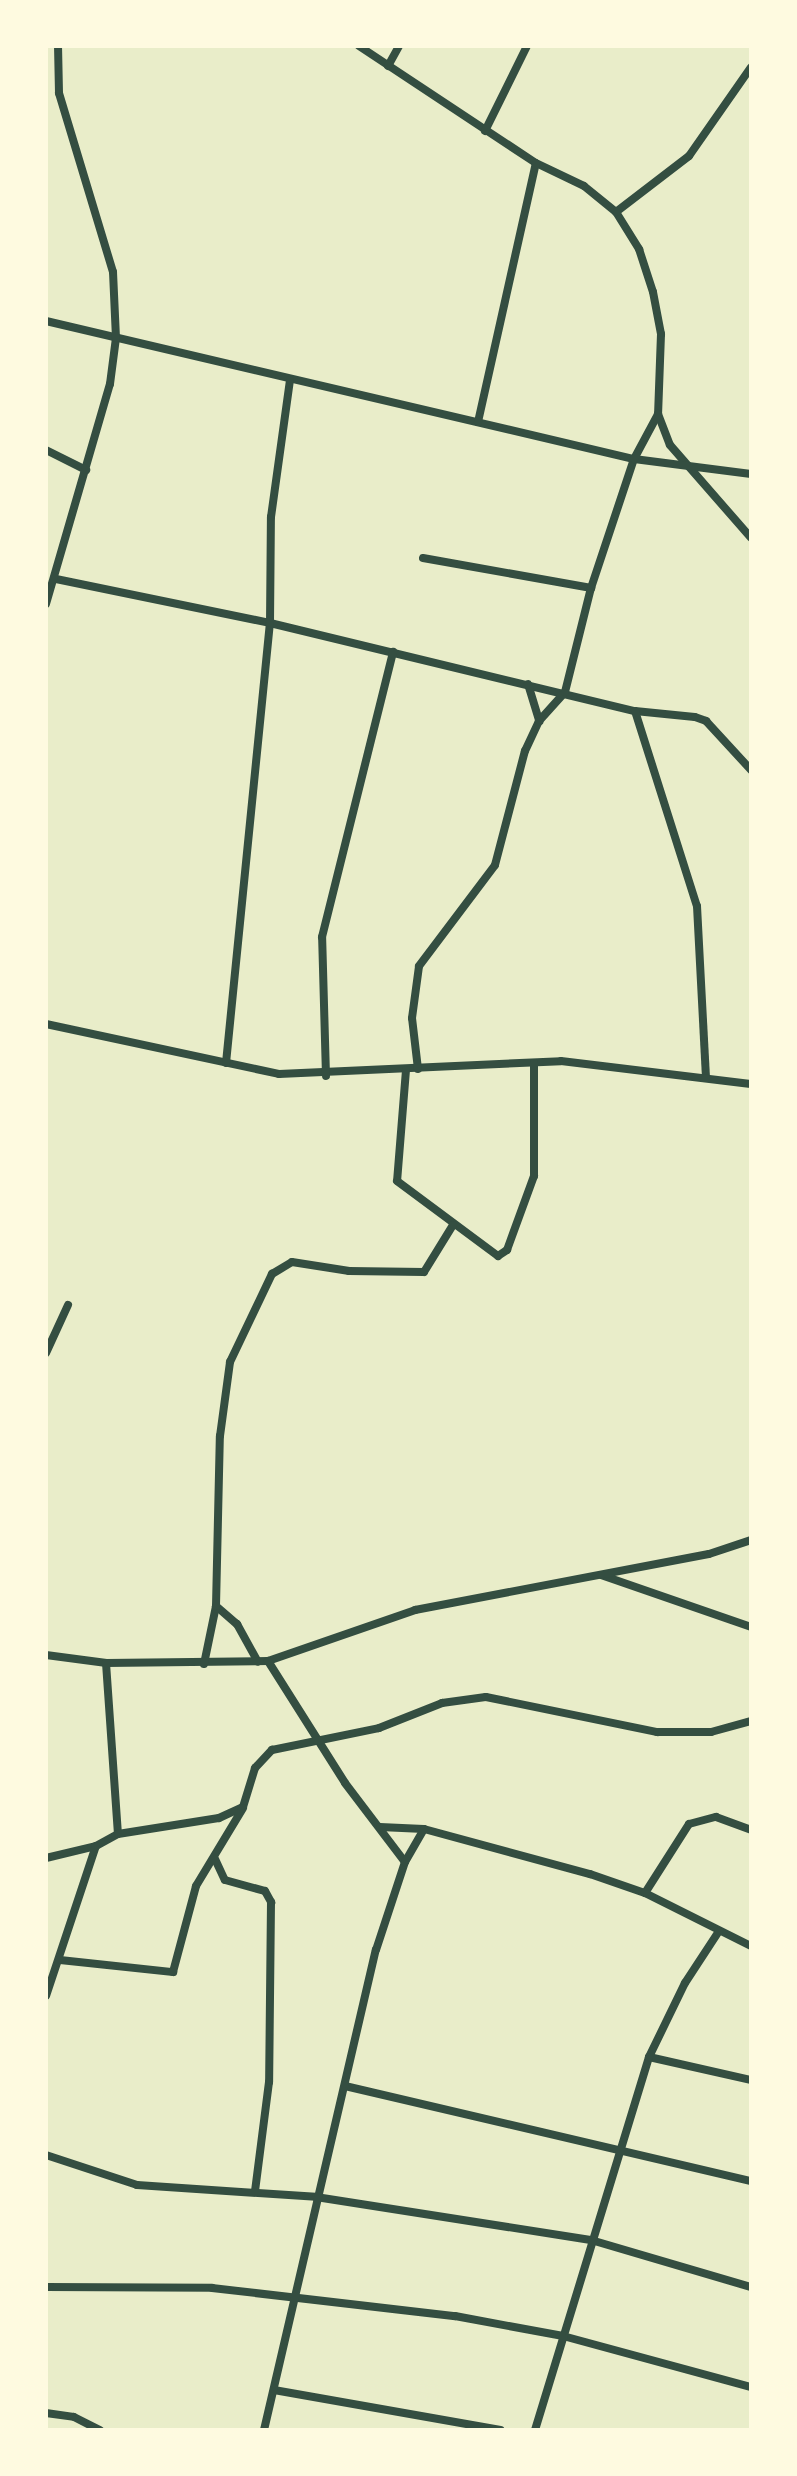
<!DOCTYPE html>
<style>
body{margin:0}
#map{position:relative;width:797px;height:2476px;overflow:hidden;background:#e9edc9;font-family:Overpass,sans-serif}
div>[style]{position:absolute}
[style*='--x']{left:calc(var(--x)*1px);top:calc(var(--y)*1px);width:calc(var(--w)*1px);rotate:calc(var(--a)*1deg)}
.minor>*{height:8px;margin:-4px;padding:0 4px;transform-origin:4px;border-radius:4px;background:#344e41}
span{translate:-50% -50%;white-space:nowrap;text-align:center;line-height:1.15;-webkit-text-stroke:6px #fefae0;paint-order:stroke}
.frame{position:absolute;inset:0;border:48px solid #fefae0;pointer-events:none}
</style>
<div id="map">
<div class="minor">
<div style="--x:359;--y:46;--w:212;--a:33.5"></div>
<div style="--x:536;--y:163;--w:53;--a:25.6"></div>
<div style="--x:584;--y:186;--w:41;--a:39.1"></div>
<div style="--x:616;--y:212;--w:44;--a:58.1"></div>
<div style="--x:639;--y:249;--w:45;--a:72"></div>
<div style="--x:653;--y:292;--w:43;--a:79.2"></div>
<div style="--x:661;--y:334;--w:80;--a:92.1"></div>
<div style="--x:658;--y:414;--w:33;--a:69"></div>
<div style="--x:670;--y:445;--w:123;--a:48.9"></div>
<div style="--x:388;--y:66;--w:23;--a:-61"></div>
<div style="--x:485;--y:131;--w:95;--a:-63.7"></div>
<div style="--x:616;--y:212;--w:92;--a:-37.5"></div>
<div style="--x:689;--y:156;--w:108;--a:-55.1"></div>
<div style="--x:46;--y:321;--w:604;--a:13.21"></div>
<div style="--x:634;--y:459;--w:118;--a:7.3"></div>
<div style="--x:478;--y:422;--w:265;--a:-77.4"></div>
<div style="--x:46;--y:450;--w:45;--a:26.6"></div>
<div style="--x:423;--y:558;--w:171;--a:10.1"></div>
<div style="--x:56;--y:579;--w:218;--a:11.6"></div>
<div style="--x:270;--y:623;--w:375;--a:13.6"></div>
<div style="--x:635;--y:711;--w:60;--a:5.7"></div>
<div style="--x:695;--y:717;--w:12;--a:20"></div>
<div style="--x:706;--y:721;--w:67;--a:47.4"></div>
<div style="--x:46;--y:604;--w:229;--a:-73.8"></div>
<div style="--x:110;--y:384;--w:46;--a:-82.6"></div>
<div style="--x:116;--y:338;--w:66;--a:-92.6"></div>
<div style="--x:113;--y:272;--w:187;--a:-106.8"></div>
<div style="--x:59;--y:93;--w:47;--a:-91.2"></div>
<div style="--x:528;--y:684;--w:39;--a:73"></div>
<div style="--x:635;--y:711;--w:205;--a:72.4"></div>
<div style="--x:697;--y:906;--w:169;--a:87"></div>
<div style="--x:46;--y:1024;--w:238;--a:12.1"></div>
<div style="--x:279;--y:1074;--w:282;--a:-2.6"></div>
<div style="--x:561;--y:1061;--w:191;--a:6.9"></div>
<div style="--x:226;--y:1063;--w:442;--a:-84.3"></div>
<div style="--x:270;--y:623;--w:106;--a:-89.5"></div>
<div style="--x:271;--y:517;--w:138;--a:-82.1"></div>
<div style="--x:418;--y:1069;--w:51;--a:-96.7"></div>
<div style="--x:412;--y:1018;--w:52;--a:-82.3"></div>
<div style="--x:419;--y:966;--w:126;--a:-53"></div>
<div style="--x:495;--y:865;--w:118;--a:-75.3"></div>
<div style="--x:525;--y:751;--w:33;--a:-65"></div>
<div style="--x:539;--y:721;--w:39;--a:-48"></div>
<div style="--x:565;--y:692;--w:107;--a:-76"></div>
<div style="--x:591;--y:588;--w:136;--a:-71.6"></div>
<div style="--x:634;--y:459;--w:51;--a:-61.9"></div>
<div style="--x:406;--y:1070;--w:111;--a:94.6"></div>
<div style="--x:397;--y:1181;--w:126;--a:36.6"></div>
<div style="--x:498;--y:1256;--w:11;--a:-34"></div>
<div style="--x:507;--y:1250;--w:79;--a:-70"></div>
<div style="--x:534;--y:1176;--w:113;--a:-90"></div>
<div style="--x:326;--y:1076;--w:139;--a:-91.6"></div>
<div style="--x:322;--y:937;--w:294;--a:-76"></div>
<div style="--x:46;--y:1353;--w:53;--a:-65.4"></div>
<div style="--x:601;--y:1575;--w:159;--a:19.1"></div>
<div style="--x:216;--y:1606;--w:28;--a:41"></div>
<div style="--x:237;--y:1624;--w:43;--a:61.1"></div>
<div style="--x:46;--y:1655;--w:61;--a:7.6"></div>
<div style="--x:106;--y:1663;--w:162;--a:-0.7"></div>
<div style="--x:268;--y:1661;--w:156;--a:-19.1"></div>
<div style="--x:415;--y:1610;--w:299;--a:-10.8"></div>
<div style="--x:709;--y:1554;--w:44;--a:-18.4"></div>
<div style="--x:268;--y:1661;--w:144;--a:57.7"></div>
<div style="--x:345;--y:1783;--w:99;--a:52.8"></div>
<div style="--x:106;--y:1663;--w:171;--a:86"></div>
<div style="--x:204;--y:1664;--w:59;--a:-78.3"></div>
<div style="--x:216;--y:1606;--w:170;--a:-88.7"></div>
<div style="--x:220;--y:1436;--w:75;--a:-82.3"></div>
<div style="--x:230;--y:1362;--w:98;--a:-64.5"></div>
<div style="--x:272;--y:1274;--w:23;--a:-31"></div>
<div style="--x:292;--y:1262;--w:58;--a:9"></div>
<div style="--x:349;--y:1271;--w:75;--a:0.8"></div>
<div style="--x:424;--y:1272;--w:55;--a:-58.3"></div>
<div style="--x:380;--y:1827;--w:44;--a:2.6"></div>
<div style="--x:424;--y:1829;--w:172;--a:15.2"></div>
<div style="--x:590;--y:1874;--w:58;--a:19.1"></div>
<div style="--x:645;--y:1893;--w:119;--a:26.6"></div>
<div style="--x:46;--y:1858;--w:51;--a:-13.5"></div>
<div style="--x:96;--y:1846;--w:25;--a:-29"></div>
<div style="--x:118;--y:1834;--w:102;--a:-9"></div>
<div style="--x:219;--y:1818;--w:26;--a:-25"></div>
<div style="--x:243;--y:1807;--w:41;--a:-72.9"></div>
<div style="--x:255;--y:1768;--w:25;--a:-47"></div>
<div style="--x:272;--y:1750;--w:109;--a:-11.6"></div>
<div style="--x:379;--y:1728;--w:68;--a:-21.6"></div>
<div style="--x:442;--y:1703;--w:44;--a:-7.8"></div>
<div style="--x:486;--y:1697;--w:175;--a:11.6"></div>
<div style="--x:657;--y:1732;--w:54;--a:0"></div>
<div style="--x:711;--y:1732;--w:41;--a:-15.4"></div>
<div style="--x:215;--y:1859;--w:23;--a:65"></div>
<div style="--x:225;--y:1880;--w:41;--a:15.4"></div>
<div style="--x:265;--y:1891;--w:13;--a:61"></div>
<div style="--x:271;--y:1902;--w:180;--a:90.6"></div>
<div style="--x:269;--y:2082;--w:110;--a:97.3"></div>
<div style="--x:645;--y:1893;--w:82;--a:-57.5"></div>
<div style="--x:689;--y:1824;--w:28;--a:-15"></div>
<div style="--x:716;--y:1817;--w:37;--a:20"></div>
<div style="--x:60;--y:1960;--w:114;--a:6.1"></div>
<div style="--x:173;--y:1972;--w:89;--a:-75"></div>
<div style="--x:196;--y:1886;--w:91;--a:-58.9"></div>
<div style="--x:46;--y:1996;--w:158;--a:-71.6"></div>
<div style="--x:649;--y:2057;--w:105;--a:12.7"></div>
<div style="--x:345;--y:2086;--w:417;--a:13.2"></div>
<div style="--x:46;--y:2155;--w:96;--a:18.2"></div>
<div style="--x:137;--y:2185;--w:179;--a:3.8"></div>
<div style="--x:316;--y:2197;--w:278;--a:8.9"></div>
<div style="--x:591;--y:2240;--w:167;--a:16.4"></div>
<div style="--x:46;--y:2287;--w:166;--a:0.3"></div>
<div style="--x:212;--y:2288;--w:245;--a:6.6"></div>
<div style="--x:455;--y:2316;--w:110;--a:10.5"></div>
<div style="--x:563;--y:2336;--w:195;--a:15.2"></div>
<div style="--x:274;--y:2390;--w:230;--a:10"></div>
<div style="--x:46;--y:2413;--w:28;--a:8"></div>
<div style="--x:74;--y:2417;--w:29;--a:27"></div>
<div style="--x:264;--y:2430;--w:493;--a:-76.9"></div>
<div style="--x:376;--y:1950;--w:93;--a:-71.8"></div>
<div style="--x:405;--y:1862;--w:38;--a:-60"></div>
<div style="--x:535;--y:2430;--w:390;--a:-73"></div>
<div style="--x:649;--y:2057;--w:82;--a:-64.1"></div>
<div style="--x:685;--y:1983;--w:62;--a:-56.8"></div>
</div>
<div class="frame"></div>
</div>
